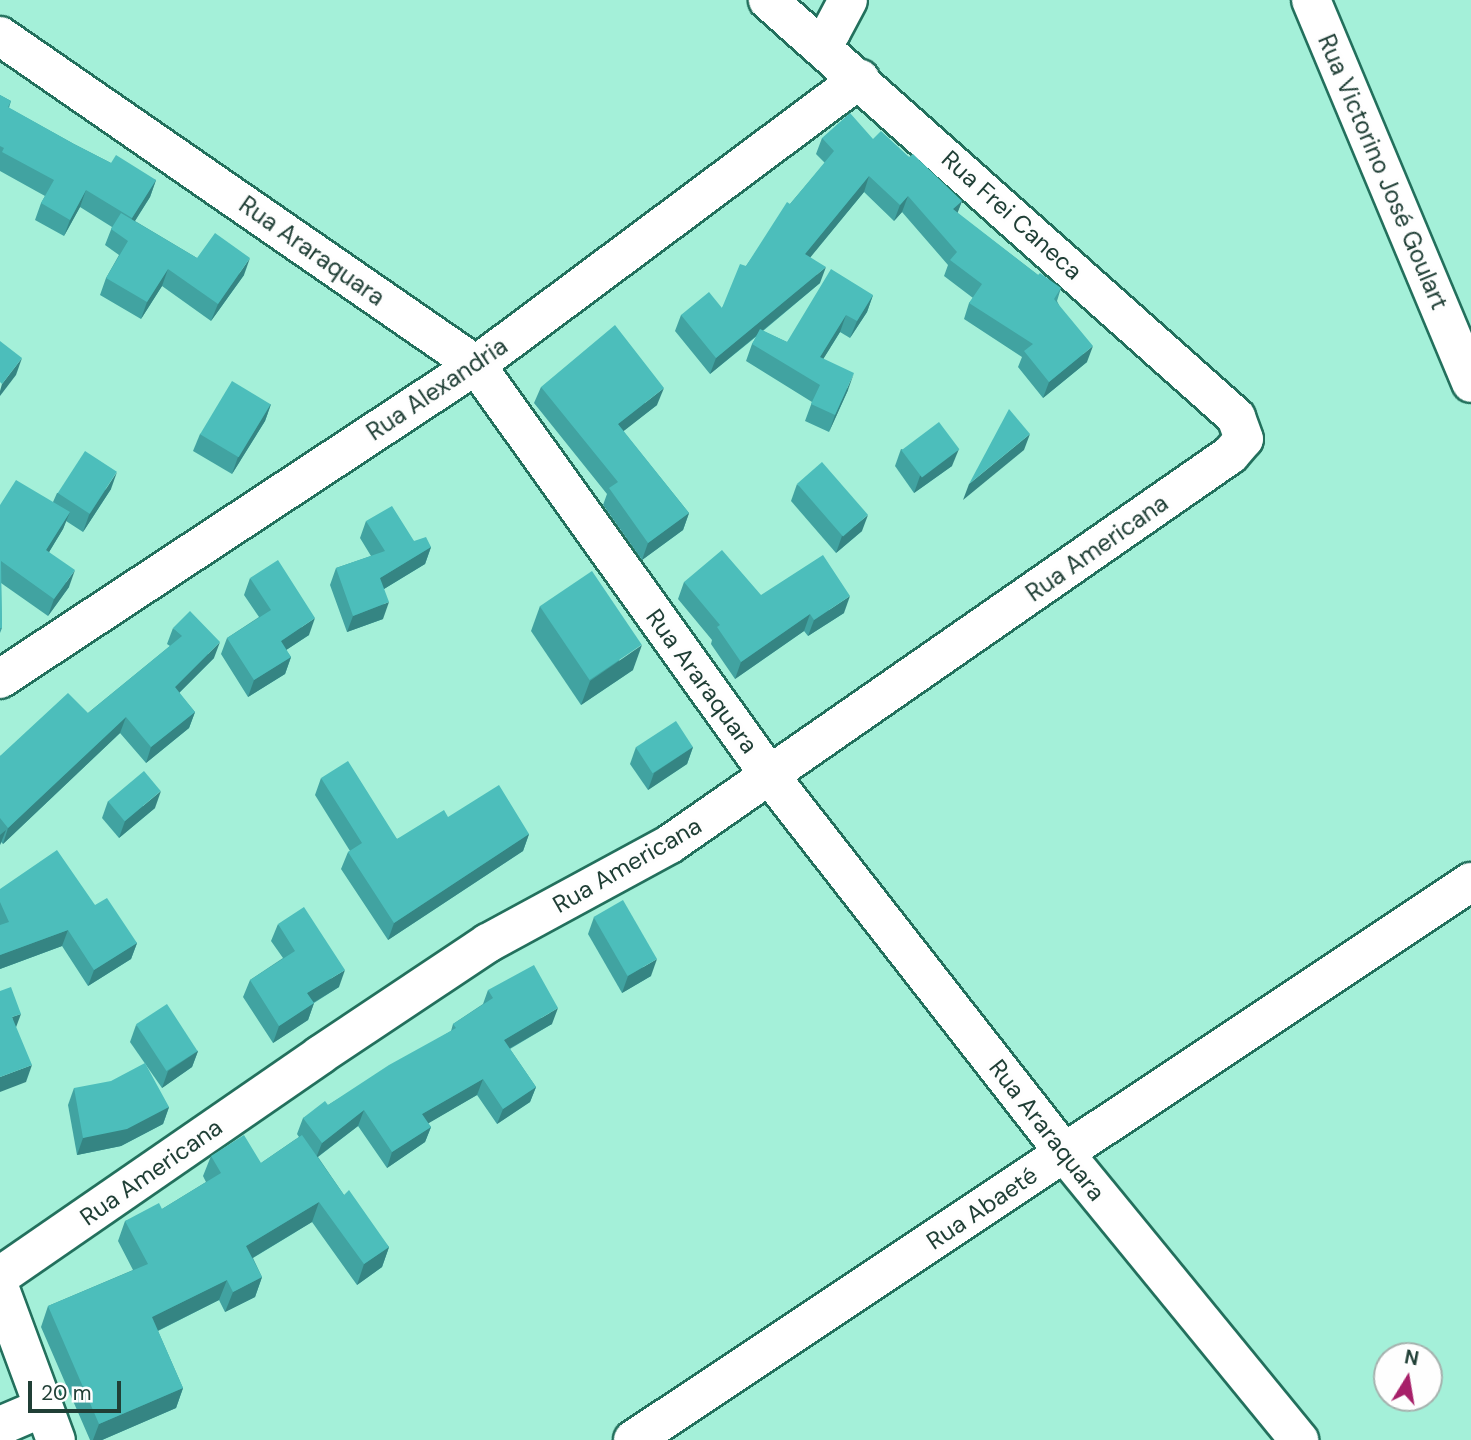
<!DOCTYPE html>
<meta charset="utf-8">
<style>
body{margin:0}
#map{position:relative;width:1471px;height:1440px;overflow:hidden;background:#a4f0d9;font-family:"DM Sans",sans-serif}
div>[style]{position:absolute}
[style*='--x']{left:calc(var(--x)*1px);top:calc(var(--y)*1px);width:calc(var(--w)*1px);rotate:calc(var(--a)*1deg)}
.roads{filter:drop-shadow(2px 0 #23705d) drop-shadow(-2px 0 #23705d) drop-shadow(0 2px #23705d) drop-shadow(0 -2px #23705d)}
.minor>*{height:38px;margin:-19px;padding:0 19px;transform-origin:19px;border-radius:19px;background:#fff}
.wall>*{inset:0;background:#41a3a1}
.shaded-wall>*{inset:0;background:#358583}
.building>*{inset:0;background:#4cbebb;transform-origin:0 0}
span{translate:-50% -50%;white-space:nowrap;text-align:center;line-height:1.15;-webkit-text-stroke:6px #fefefe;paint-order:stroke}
.street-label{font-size:24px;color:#203f36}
.north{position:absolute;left:1373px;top:1342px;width:70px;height:70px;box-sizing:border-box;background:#fefefe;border:2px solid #a5b2ae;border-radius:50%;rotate:11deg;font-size:19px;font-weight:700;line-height:28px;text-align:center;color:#203f36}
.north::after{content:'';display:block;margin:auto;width:24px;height:32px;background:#a72069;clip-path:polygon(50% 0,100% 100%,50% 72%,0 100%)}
.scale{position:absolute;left:28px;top:1381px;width:93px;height:32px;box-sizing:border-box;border:4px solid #203f36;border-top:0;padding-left:9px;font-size:21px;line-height:24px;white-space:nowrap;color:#203f36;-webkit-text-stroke:5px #fefefe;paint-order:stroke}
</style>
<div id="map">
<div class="roads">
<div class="minor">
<div style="--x:1311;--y:0;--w:415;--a:67.3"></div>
<div style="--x:0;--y:36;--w:579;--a:34.65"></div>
<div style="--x:476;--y:365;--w:505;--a:54.42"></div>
<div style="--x:770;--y:776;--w:479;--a:52"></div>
<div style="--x:1065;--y:1154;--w:370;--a:50.7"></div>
<div style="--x:819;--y:44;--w:17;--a:-45"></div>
<div style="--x:831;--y:32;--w:36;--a:-62"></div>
<div style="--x:0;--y:679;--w:570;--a:-33.41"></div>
<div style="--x:476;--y:365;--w:479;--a:-36.7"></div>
<div style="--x:0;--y:1276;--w:389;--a:-34.6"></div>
<div style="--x:320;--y:1055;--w:202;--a:-33.7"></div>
<div style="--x:488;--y:943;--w:207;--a:-28.5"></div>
<div style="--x:670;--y:844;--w:682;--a:-34.79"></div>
<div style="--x:1230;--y:455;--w:21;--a:-49"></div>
<div style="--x:1244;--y:439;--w:23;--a:-110"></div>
<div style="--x:1236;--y:417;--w:627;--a:-138.3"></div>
<div style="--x:0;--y:1289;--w:161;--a:69.7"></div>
<div style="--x:0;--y:1426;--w:46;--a:-23.2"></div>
<div style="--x:633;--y:1440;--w:1007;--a:-33.66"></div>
</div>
</div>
<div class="wall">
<div style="clip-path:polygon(0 95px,11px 101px,9px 108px,74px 144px,111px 163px,156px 180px,150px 197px,135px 221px,197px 258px,244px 275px,211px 321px,162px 286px,141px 319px,100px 295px,106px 278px,119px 255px,105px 245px,112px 227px,80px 207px,64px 236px,35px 220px,41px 203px,45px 196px,0 171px)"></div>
<div style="clip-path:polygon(822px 138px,873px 139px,909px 157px,962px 201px,957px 213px,1038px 275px,1061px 288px,1057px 301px,1087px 362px,1043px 398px,1018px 367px,1022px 357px,964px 319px,969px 303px,973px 298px,944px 276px,948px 265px,902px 212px,894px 221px,864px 192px,810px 257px,820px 283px,763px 331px,787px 342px,873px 295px,867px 312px,850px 338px,840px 332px,823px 359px,848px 390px,829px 432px,805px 421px,812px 402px,746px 361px,752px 344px,757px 336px,710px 374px,675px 331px,681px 315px,722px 308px,746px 266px,790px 204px,825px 163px,816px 154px)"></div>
<div style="clip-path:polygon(541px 387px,657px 405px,623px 431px,689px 513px,683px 530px,642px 560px,603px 505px,607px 494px,534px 403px)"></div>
<div style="clip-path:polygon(271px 404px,265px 421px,232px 474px,193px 451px,200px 434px)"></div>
<div style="clip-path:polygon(901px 449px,952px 466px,914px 493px,895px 466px)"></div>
<div style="clip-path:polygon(797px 484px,862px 531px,836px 553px,791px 501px)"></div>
<div style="clip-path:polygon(111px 489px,83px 532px,66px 521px,63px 529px,49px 552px,69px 587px,48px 616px,1px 583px,2px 628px,0 633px,0 505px,53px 502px,57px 493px)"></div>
<div style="clip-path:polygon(366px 521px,414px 541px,431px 547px,425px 564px,384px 589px,383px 619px,347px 632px,330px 585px,336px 568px,371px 556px,360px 538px)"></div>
<div style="clip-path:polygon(250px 578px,309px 635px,286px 650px,291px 657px,285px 674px,248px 697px,221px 654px,227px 638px,259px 617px,244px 595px)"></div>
<div style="clip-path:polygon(684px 582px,761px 595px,844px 613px,808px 636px,804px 631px,735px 679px,711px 644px,712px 640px,678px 599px)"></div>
<div style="clip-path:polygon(540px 606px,633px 670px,581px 705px,531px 631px)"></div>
<div style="clip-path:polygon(173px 628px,214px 658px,179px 693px,195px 712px,189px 728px,146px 763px,120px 733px,3px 844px,1px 842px,0 845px,0 756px,88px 713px,170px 646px,167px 644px)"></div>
<div style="clip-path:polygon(636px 747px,693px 747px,687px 764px,648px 790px,630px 764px)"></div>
<div style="clip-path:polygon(321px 778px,397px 839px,448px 817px,529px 834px,523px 851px,388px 940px,341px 869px,348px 852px,350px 851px,315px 795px)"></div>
<div style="clip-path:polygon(108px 801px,155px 808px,119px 838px,102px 818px)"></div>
<div style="clip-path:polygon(0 889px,95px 905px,137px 943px,131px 959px,88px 986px,62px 946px,0 969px)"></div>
<div style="clip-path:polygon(594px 917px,651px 976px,622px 993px,588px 934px)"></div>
<div style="clip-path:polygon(278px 924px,339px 987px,314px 1003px,308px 1020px,273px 1043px,243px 997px,250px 980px,283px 958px,271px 941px)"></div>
<div style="clip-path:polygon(488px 990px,552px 1024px,510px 1049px,536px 1087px,530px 1102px,497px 1124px,477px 1095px,428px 1123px,431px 1127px,425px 1142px,387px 1168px,358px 1126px,318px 1157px,344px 1195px,389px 1247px,382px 1267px,357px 1285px,312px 1222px,253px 1258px,262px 1277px,255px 1297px,225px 1312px,219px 1300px,158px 1331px,183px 1388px,176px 1408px,102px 1440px,90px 1440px,41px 1327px,48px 1306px,133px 1270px,118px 1241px,125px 1221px,162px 1209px,206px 1182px,203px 1176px,211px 1156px,261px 1163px,299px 1137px,297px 1134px,303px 1118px,328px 1105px,451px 1031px,453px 1024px,483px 1004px)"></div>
<div style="clip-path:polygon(136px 1025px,198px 1051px,192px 1067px,162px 1088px,130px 1042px)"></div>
<div style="clip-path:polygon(74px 1088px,169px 1107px,163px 1124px,121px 1146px,77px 1155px,68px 1105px)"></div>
</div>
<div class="shaded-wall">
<div style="clip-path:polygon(869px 176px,864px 192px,800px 270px,805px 254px)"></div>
<div style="clip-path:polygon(156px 180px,150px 197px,126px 235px,132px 218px)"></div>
<div style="clip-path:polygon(86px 190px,80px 207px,64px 236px,70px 220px)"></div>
<div style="clip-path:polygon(908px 196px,902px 212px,894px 221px,900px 205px)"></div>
<div style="clip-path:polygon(962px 201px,956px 217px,953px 209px)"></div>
<div style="clip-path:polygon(250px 258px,244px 275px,211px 321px,218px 304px)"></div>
<div style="clip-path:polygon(826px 267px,820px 283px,710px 374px,716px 358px)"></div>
<div style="clip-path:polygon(168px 269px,162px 286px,141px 319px,147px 302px)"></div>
<div style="clip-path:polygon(873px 295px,867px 312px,850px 338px,857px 321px)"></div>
<div style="clip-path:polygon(846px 315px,840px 332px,814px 374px,820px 357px)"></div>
<div style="clip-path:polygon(1093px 346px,1087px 362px,1043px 398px,1049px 382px)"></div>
<div style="clip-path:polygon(22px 358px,16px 375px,0 396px,0 391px,2px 384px)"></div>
<div style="clip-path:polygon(854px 373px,848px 390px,829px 432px,835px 415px)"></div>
<div style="clip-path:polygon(664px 388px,657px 405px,611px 441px,618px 424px)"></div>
<div style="clip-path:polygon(271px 404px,265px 421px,232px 474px,238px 457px)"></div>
<div style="clip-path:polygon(1030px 434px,1024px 450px,963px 500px,969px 484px)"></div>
<div style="clip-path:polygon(959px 449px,952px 466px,914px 493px,920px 476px)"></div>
<div style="clip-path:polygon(117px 472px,111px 489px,83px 532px,89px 515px)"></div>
<div style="clip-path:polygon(70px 512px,63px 529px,40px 567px,46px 550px)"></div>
<div style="clip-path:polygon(689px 513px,683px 530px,642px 560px,648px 543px)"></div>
<div style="clip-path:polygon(868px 515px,862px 531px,836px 553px,842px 536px)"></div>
<div style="clip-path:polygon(431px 547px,425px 564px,374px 595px,380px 578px)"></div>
<div style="clip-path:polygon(75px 570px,69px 587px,48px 616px,54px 599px)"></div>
<div style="clip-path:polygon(850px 596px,844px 613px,808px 636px,814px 620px)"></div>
<div style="clip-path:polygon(389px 602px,383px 619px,347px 632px,353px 616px)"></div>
<div style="clip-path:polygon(810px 614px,804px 631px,735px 679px,741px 662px)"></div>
<div style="clip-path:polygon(315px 618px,309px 635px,274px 658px,281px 641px)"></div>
<div style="clip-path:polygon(220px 642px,214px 658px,169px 703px,175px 687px)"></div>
<div style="clip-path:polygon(642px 645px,633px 670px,581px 705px,590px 681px)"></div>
<div style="clip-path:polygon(291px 657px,285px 674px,248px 697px,254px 680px)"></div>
<div style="clip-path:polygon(195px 712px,189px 728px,146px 763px,151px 747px)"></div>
<div style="clip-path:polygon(126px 717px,120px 733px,3px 844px,8px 828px)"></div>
<div style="clip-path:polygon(693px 747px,687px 764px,648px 790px,654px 773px)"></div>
<div style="clip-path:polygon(161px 791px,155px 808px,119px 838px,125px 821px)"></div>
<div style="clip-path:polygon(6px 830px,0 845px,0 835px)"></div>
<div style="clip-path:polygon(529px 834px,523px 851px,388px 940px,394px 923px)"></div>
<div style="clip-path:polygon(68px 930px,62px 946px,0 969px,0 955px)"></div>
<div style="clip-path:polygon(137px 943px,131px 959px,88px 986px,94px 970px)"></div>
<div style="clip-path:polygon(657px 959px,651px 976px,622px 993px,628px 976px)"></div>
<div style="clip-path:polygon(345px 970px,339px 987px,301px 1010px,307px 993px)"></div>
<div style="clip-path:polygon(314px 1003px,308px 1020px,273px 1043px,279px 1026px)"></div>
<div style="clip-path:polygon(558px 1008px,552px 1024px,498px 1055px,504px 1040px)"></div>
<div style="clip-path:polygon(21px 1014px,15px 1030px,12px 1017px)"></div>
<div style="clip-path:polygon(198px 1051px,192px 1067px,162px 1088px,168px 1071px)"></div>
<div style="clip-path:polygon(32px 1065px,26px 1082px,0 1092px,0 1077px)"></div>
<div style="clip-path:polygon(483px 1079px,477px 1095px,417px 1130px,422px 1114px)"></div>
<div style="clip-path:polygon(536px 1087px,530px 1102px,497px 1124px,503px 1109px)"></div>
<div style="clip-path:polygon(169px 1107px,163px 1124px,121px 1146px,77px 1155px,83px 1138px)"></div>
<div style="clip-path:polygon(364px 1110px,358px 1126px,316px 1158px,322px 1143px)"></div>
<div style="clip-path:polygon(431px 1127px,425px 1142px,387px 1168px,392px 1152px)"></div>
<div style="clip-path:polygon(319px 1202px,312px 1222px,239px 1266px,246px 1246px)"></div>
<div style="clip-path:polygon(389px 1247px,382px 1267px,357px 1285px,364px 1264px)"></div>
<div style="clip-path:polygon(262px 1277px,255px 1297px,225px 1312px,233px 1292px)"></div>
<div style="clip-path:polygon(227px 1280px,219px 1300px,145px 1337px,152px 1317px)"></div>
<div style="clip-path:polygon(183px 1388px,176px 1408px,102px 1440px,93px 1440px,99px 1424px)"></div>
</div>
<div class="building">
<div style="clip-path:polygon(0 95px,11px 101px,8px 107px,74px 144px,111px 163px,116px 155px,156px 180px,132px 218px,86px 190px,70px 220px,41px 203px,54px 180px,2px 152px,4px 148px,0 146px)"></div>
<div style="clip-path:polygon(850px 113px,873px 139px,881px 131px,909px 157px,913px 154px,962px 201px,953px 209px,1038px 275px,1040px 273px,1061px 288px,1054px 299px,1093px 346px,1049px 382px,1024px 351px,1033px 344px,969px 303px,982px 284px,950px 260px,957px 252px,908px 196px,900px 205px,869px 176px,805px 254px,826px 267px,716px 358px,681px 315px,709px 292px,722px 308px,740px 264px,746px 266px,787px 202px,790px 204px,834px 151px,822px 138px)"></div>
<div style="clip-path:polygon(121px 213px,197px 258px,215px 233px,250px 258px,218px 304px,168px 269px,147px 302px,106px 278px,128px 241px,111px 229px)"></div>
<div style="clip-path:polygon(831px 269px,873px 295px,857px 321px,846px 315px,820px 357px,854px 373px,835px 415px,811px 404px,820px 385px,752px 344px,760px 329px,787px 342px)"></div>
<div style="clip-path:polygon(615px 325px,664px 388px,618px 424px,689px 513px,648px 543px,609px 488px,618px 482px,541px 387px)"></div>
<div style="clip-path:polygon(0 341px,22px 358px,2px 384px,0 382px)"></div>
<div style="left:232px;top:381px;width:45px;height:62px;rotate:31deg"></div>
<div style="clip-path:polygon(1009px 409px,1030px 434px,969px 484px)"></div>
<div style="left:939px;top:422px;width:34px;height:47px;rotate:53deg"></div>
<div style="left:85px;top:451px;width:38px;height:50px;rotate:33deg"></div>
<div style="left:822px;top:462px;width:70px;height:33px;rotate:49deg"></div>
<div style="clip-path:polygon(16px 480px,70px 512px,46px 550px,75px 570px,54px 599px,1px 561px,2px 628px,0 628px,0 505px)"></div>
<div style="clip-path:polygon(392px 506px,414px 541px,426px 537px,431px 547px,380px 578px,389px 602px,353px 616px,336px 568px,385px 551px,366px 521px)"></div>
<div style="clip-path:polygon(722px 550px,761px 595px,823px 555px,850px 596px,814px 620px,810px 614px,741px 662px,717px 627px,720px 625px,684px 582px)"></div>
<div style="clip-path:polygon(278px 560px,315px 618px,281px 641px,291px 657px,254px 680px,227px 638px,271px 610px,250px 578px)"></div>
<div style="left:592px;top:571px;width:89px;height:63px;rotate:56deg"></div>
<div style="clip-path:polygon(190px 611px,220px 642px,175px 687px,195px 712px,151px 747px,126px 717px,8px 828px,0 818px,0 756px,68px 693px,88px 713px,182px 636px,173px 628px)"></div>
<div style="left:676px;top:721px;width:31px;height:48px;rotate:57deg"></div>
<div style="clip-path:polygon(348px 761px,397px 839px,444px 810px,448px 817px,499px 785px,529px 834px,394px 923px,348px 852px,362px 843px,321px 778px)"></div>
<div style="left:144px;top:771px;width:26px;height:47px;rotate:50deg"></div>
<div style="clip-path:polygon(57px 850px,95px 905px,107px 898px,137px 943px,94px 970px,68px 930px,0 955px,0 925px,9px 922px,0 902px,0 889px)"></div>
<div style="left:623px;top:900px;width:68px;height:34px;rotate:60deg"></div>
<div style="clip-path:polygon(304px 907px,345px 970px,307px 993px,314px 1003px,279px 1026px,250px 980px,295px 951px,278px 924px)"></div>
<div style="clip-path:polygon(534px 965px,558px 1008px,504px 1040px,536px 1087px,503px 1109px,483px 1079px,422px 1114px,431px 1127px,392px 1152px,364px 1110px,322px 1143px,303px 1118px,325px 1101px,328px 1105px,389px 1065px,456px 1028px,453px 1024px,493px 998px,488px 990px)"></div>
<div style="clip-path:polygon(11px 987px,21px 1014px,12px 1017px,32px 1065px,0 1077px,0 991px)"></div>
<div style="left:167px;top:1004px;width:56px;height:37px;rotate:57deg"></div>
<div style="clip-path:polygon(145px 1063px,169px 1107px,127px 1129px,83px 1138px,74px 1088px,111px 1081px)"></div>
<div style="clip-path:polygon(244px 1135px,261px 1163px,302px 1135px,344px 1195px,349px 1190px,389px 1247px,364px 1264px,319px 1202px,246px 1246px,262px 1277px,233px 1292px,227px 1280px,152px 1317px,183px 1388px,99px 1424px,48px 1306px,148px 1264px,125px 1221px,159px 1203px,162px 1209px,221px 1173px,211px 1156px)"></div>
</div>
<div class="street-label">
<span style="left:1383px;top:172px;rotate:67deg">Rua Victorino José Goulart</span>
<span style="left:1012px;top:215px;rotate:42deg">Rua Frei Caneca</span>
<span style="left:312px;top:251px;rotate:35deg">Rua Araraquara</span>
<span style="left:437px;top:389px;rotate:-34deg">Rua Alexandria</span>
<span style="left:1097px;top:548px;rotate:-35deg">Rua Americana</span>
<span style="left:702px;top:681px;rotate:54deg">Rua Araraquara</span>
<span style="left:627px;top:865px;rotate:-30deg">Rua Americana</span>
<span style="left:1047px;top:1130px;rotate:52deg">Rua Araraquara</span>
<span style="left:151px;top:1172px;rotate:-35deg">Rua Americana</span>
<span style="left:982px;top:1208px;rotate:-34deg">Rua Abaeté</span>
</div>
<div class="north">N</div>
<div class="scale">20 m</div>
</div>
